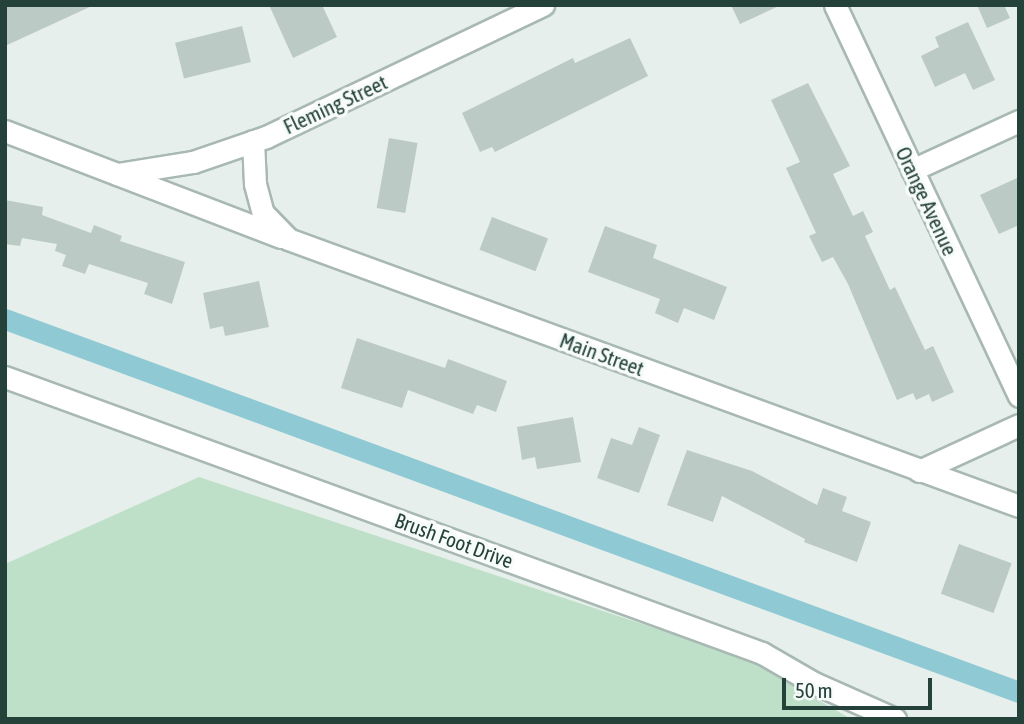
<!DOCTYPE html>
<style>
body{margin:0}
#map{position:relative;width:1024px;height:724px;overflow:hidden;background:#e6efeb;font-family:"Asap Condensed",sans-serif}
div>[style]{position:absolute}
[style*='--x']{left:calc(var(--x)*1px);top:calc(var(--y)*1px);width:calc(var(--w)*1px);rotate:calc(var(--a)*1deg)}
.green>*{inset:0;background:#bfe0c8}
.canal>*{height:21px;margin:-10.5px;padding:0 10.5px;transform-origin:10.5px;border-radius:10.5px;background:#8ec9d4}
.building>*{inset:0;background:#bbcac4;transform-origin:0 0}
.roads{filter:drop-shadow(2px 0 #a8b8b2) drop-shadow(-2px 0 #a8b8b2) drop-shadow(0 2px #a8b8b2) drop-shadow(0 -2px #a8b8b2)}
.minor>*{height:21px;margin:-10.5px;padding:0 10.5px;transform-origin:10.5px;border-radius:10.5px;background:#fff}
span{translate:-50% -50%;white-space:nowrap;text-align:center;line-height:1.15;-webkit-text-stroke:7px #f7fbf9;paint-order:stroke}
.street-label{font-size:21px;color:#24423a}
.frame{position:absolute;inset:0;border:7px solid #24423a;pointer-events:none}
.scale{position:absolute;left:782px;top:678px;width:150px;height:32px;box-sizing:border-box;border:4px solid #24423a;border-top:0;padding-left:9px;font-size:21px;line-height:24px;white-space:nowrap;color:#24423a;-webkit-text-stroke:5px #f7fbf9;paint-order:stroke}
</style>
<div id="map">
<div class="green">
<div style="clip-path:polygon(199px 477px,745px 658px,851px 719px,5px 719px,5px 564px)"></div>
</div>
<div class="canal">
<div style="--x:5;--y:319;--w:1080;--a:20.2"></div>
</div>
<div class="building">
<div style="clip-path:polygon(5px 5px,94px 5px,5px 46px)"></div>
<div style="clip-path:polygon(269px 5px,322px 5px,337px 37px,293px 58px)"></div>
<div style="clip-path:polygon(731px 5px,781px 5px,740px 24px)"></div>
<div style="clip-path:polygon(977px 5px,1004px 5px,1010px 18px,987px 28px)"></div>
<div style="clip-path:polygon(968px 22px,995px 80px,973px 90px,965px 73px,935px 87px,921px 56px,939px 47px,935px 37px)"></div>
<div style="left:242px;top:26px;width:37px;height:69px;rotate:76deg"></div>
<div style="clip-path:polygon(630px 38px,648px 76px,495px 152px,492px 147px,480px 152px,462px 113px,573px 58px,575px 63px)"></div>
<div style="clip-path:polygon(808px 83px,850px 166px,833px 174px,853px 216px,863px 211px,873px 232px,865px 236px,890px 290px,895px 287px,925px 350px,933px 346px,954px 392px,932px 402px,929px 394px,916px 400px,913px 393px,897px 400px,848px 284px,833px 257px,822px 262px,809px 236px,816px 233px,786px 168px,800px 162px,771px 100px)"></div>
<div style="left:389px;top:138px;width:29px;height:71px;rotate:10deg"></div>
<div style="clip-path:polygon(1019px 177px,1019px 225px,999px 234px,980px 195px)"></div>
<div style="clip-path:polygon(5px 200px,43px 207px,42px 215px,91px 233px,94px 225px,122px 236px,120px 241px,185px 262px,172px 304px,144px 294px,148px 283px,89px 264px,85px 274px,62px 266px,66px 255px,55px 251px,57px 244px,22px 238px,20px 246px,5px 244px)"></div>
<div style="left:492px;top:217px;width:60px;height:35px;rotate:21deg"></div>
<div style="clip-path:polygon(605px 226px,657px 245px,653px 258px,727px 287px,714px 320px,684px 308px,678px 323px,655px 313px,660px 299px,588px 272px)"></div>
<div style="clip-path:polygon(259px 281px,269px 327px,225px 336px,223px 326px,210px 329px,203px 293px)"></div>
<div style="clip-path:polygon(357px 338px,445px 368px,448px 359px,507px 381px,496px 412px,477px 405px,473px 414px,408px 390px,402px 408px,341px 388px)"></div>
<div style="clip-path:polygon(573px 417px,581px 462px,537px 469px,535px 457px,522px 460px,517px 427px)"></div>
<div style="clip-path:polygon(639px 427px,660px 435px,639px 493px,597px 478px,611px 438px,632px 445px)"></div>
<div style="clip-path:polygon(687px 450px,752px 471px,817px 505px,823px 488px,847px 497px,842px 511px,871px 522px,857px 562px,804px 542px,805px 539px,722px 496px,713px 522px,667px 505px)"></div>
<div style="left:959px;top:544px;width:56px;height:53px;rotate:20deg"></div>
</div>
<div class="roads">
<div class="minor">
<div style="--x:835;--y:5;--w:432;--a:64.8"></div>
<div style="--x:5;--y:131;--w:296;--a:21"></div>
<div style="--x:253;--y:141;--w:43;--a:87.3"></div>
<div style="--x:255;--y:184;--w:30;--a:75"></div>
<div style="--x:263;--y:213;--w:36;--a:46"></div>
<div style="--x:288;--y:239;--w:778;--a:20.06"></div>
<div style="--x:912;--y:170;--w:118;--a:-24.6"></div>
<div style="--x:117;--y:174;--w:77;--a:-9"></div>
<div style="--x:193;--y:162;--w:77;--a:-18.9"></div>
<div style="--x:266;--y:137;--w:307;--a:-25.5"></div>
<div style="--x:5;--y:377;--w:806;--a:20.03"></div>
<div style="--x:762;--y:653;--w:60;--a:30"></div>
<div style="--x:814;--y:683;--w:89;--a:24"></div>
<div style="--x:919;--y:471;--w:110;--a:-24.7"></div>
</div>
</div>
<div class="street-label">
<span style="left:335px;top:104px;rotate:-25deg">Fleming Street</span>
<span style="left:927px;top:201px;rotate:65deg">Orange Avenue</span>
<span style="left:602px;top:354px;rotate:20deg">Main Street</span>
<span style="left:454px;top:540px;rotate:20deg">Brush Foot Drive</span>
</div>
<div class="frame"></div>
<div class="scale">50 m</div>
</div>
